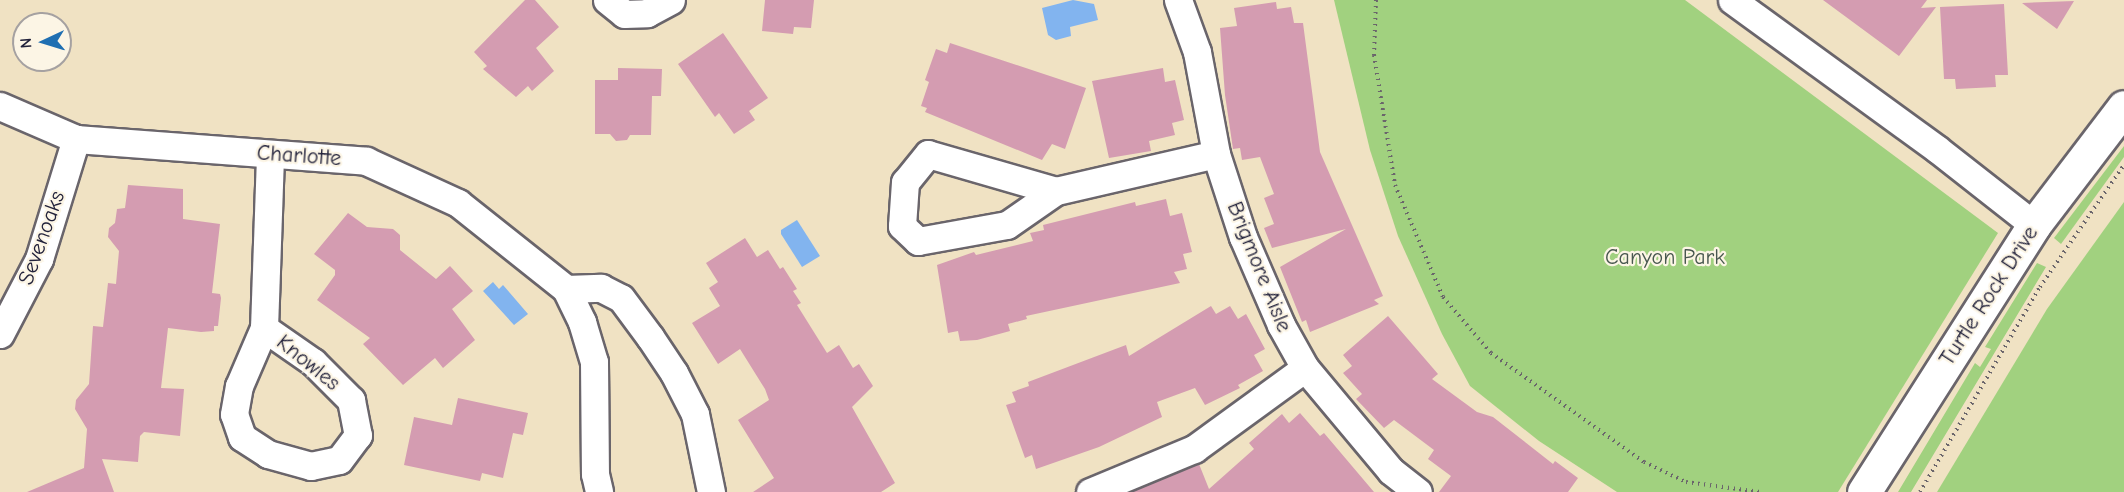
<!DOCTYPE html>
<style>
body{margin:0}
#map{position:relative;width:2124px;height:492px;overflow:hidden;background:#f0e2c3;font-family:"Comic Neue",sans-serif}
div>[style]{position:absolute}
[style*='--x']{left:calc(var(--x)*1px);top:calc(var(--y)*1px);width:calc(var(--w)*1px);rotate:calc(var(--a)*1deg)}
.green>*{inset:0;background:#a1d17f}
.water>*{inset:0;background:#82b4ef}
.building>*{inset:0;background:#d49cb1}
.path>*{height:4px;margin-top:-2px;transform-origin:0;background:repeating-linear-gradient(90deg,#6a656b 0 1.5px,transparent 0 6px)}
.roads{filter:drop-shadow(2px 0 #6a656b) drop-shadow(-2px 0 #6a656b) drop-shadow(0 2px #6a656b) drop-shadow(0 -2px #6a656b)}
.minor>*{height:27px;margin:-13.5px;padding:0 13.5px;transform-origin:13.5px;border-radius:13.5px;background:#fff}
.tertiary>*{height:33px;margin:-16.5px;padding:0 16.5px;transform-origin:16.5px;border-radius:16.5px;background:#fff}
span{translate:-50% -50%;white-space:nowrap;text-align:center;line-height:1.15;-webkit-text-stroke:4.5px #fcf5e5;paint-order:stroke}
.street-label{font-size:22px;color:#22223b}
.park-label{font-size:22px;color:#48574f}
.north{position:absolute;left:12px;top:12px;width:60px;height:60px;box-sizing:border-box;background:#fcf5e5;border:2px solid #a5a1a1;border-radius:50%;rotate:266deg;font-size:16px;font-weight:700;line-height:24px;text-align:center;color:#22223b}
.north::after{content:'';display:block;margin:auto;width:21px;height:27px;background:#1f6fb2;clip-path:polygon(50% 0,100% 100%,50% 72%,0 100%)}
</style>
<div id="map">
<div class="green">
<div style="clip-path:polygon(1334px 0,1685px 0,1998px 233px,1838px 492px,1617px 492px,1539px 441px,1470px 386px,1442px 334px,1398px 236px,1370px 150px)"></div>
<div style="clip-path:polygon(2124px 146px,2124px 157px,2061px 244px,2054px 238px)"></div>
<div style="clip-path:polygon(2124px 202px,2124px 492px,1937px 492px,2047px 309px)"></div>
<div style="clip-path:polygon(2037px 263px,2046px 267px,1911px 492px,1898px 492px,1975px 363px,1980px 367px,1991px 349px,1985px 347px)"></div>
</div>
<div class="water">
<div style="clip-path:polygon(1073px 0,1094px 4px,1098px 20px,1070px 27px,1071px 36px,1056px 40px,1048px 35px,1042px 8px)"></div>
<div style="clip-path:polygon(797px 220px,820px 256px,802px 267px,781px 234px,781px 230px)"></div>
<div style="clip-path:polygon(493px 282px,499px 289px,503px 285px,528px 314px,514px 325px,483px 291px)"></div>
</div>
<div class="building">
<div style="clip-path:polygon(525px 0,535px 0,559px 27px,536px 48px,554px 71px,532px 91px,528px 86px,516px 97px,483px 69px,487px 66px,474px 52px)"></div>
<div style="clip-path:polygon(765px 0,814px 0,811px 28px,794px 27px,793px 34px,762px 31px)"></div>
<div style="clip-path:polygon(1823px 0,1927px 0,1921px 8px,1936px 7px,1899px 56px)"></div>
<div style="clip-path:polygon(2074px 1px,2057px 29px,2022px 3px)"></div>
<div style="clip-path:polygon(1276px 2px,1277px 9px,1291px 7px,1294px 23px,1303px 23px,1320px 152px,1383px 296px,1374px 300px,1379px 304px,1310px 332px,1306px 320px,1302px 322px,1280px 267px,1346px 229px,1272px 248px,1264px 228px,1274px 224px,1264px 198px,1274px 194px,1260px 157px,1242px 160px,1240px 148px,1233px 149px,1225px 95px,1220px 28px,1237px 26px,1234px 8px)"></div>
<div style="clip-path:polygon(2004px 4px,2008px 75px,1995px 75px,1996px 87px,1956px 89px,1955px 79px,1944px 79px,1940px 7px)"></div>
<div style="clip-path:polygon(723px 33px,768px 98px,749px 111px,755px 120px,734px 134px,719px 113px,715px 117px,678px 64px)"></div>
<div style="clip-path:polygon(950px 43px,1086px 88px,1065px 149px,1052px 144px,1042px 160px,925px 112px,927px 108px,921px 106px,929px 82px,925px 80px,936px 49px,947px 53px)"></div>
<div style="clip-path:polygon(618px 68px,662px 69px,661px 96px,652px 96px,651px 135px,630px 135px,627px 140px,616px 141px,610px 134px,595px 134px,595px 80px,618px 80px)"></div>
<div style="clip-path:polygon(1163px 68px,1165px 82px,1175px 80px,1184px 120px,1172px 123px,1175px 135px,1149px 141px,1151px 151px,1109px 158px,1092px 81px)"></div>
<div style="clip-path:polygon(128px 185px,183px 189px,183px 219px,220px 224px,212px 293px,220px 294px,221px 298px,218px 326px,214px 326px,214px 331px,201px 332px,168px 328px,161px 388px,184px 389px,180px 436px,144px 432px,140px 436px,138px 462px,102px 459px,114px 492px,27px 492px,84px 468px,87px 429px,75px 409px,76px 400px,89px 384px,93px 326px,103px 327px,108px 283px,116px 284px,119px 251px,108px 237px,109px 228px,115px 223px,117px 209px,125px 208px)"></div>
<div style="clip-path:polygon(1166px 199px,1170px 216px,1182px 213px,1192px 252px,1183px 254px,1187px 269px,1174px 272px,1180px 283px,1026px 316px,1027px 319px,1008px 324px,1010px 331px,977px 340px,960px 341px,958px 331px,948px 333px,937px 265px,974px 252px,976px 255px,1033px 241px,1030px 233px,1044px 230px,1043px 225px,1135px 202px,1136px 206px)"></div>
<div style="clip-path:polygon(348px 213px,367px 227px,393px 229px,400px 235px,400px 250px,436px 279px,450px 266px,473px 291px,452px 309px,475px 340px,443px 368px,435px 358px,403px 385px,363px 344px,370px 338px,317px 300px,335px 275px,335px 270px,314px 254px)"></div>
<div style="clip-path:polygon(745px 238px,757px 257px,768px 250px,780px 269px,783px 267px,797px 289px,793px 291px,801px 303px,797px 305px,827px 353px,839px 345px,853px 368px,859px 364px,873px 386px,852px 407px,895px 483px,881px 492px,753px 492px,774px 478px,738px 420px,769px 400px,765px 389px,740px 349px,718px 364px,692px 323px,720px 306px,709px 288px,718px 282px,706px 263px)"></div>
<div style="clip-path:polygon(1211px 306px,1216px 314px,1230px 306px,1238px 319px,1246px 314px,1265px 349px,1254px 355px,1263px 371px,1238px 385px,1240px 388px,1205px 405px,1195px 388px,1157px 402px,1162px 417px,1099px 447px,1036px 469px,1032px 455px,1025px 458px,1006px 405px,1016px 402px,1012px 392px,1029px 386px,1028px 382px,1126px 345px,1129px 356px)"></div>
<div style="clip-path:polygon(1388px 316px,1438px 374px,1432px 379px,1477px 412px,1493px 417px,1553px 464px,1555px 461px,1578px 478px,1568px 492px,1439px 492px,1451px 476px,1428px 459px,1434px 450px,1394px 420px,1384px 428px,1356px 399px,1362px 394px,1343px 373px,1352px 366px,1343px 355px)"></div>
<div style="clip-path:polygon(458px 398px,528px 413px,523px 435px,513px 433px,503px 478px,482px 473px,480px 481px,404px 465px,414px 417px,452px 425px)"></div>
<div style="clip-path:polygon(1300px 413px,1320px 436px,1324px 433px,1374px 492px,1131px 492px,1199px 464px,1209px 489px,1254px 449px,1249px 443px,1282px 414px,1289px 423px)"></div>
</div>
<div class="path">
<div style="--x:1376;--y:0;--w:55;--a:92.1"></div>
<div style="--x:1374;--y:55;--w:132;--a:80.8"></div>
<div style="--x:1395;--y:185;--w:122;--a:66.8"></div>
<div style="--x:1443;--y:297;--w:74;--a:49.4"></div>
<div style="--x:1491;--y:353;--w:188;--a:35.5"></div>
<div style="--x:1644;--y:462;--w:47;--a:25.5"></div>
<div style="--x:1686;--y:482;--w:75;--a:7.7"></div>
<div style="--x:1920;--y:492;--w:238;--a:-59.7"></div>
<div style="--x:2040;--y:287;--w:148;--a:-55.5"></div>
</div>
<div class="roads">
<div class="minor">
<div style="--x:607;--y:0;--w:22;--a:39"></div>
<div style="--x:624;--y:14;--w:23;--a:-2"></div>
<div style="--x:647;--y:13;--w:27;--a:-28"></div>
<div style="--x:1178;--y:0;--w:55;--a:69.9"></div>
<div style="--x:1197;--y:52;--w:104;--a:79.4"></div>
<div style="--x:1216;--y:154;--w:87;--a:72"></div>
<div style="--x:1243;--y:237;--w:96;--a:66.6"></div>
<div style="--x:1281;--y:325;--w:49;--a:60.8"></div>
<div style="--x:1305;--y:368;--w:134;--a:50.1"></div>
<div style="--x:1391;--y:471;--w:34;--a:38"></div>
<div style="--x:1732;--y:0;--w:253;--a:36"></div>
<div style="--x:1937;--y:149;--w:123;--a:38.1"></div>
<div style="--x:0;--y:106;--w:83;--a:23.5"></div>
<div style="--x:76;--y:139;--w:291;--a:4.3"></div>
<div style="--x:366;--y:161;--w:101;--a:24.5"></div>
<div style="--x:458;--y:203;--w:138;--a:38.5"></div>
<div style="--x:566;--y:289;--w:37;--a:64"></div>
<div style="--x:582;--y:322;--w:42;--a:73.3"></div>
<div style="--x:594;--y:362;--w:112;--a:89.5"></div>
<div style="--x:595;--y:474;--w:18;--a:77"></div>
<div style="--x:1056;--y:191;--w:133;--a:-163.9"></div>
<div style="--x:928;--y:154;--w:36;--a:129"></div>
<div style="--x:905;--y:182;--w:44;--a:93.9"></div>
<div style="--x:902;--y:226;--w:22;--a:43"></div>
<div style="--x:918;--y:241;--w:90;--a:-10.2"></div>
<div style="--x:1007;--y:225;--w:60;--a:-34.8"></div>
<div style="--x:1056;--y:191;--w:164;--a:-13"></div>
<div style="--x:566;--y:289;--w:35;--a:-2"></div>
<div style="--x:601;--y:288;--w:22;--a:27"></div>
<div style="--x:621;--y:298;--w:49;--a:53.4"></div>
<div style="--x:650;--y:337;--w:43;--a:56.3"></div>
<div style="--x:674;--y:373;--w:46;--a:62.9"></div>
<div style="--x:695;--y:414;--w:80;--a:78.4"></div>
<div style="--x:264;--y:328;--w:60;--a:34.8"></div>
<div style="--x:313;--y:362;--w:54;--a:45"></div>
<div style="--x:351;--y:400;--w:36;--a:79"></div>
<div style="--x:358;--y:435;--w:31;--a:127"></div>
<div style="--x:339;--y:460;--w:29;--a:168"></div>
<div style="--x:311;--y:466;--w:45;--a:-164.4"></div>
<div style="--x:268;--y:454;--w:31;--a:-147"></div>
<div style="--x:242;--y:437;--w:24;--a:-109"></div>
<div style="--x:234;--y:414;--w:28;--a:-80"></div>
<div style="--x:239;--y:386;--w:63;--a:-66.7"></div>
<div style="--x:264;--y:328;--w:174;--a:-88"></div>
<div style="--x:0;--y:334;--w:85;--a:-62.5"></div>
<div style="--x:39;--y:259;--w:126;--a:-72.9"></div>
<div style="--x:1090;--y:492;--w:113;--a:-22.5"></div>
<div style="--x:1194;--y:449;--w:137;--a:-36.1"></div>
</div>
<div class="tertiary">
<div style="--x:1864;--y:492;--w:317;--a:-57.5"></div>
<div style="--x:2034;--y:225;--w:148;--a:-52.7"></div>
</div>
</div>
<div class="street-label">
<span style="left:299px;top:156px;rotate:4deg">Charlotte</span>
<span style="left:42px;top:238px;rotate:-70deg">Sevenoaks</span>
<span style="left:1259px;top:267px;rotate:68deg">Brigmore Aisle</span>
<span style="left:1989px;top:296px;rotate:-57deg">Turtle Rock Drive</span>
<span style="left:308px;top:363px;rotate:39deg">Knowles</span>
</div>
<div class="park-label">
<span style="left:1665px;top:258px">Canyon Park</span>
</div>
<div class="north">N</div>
</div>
